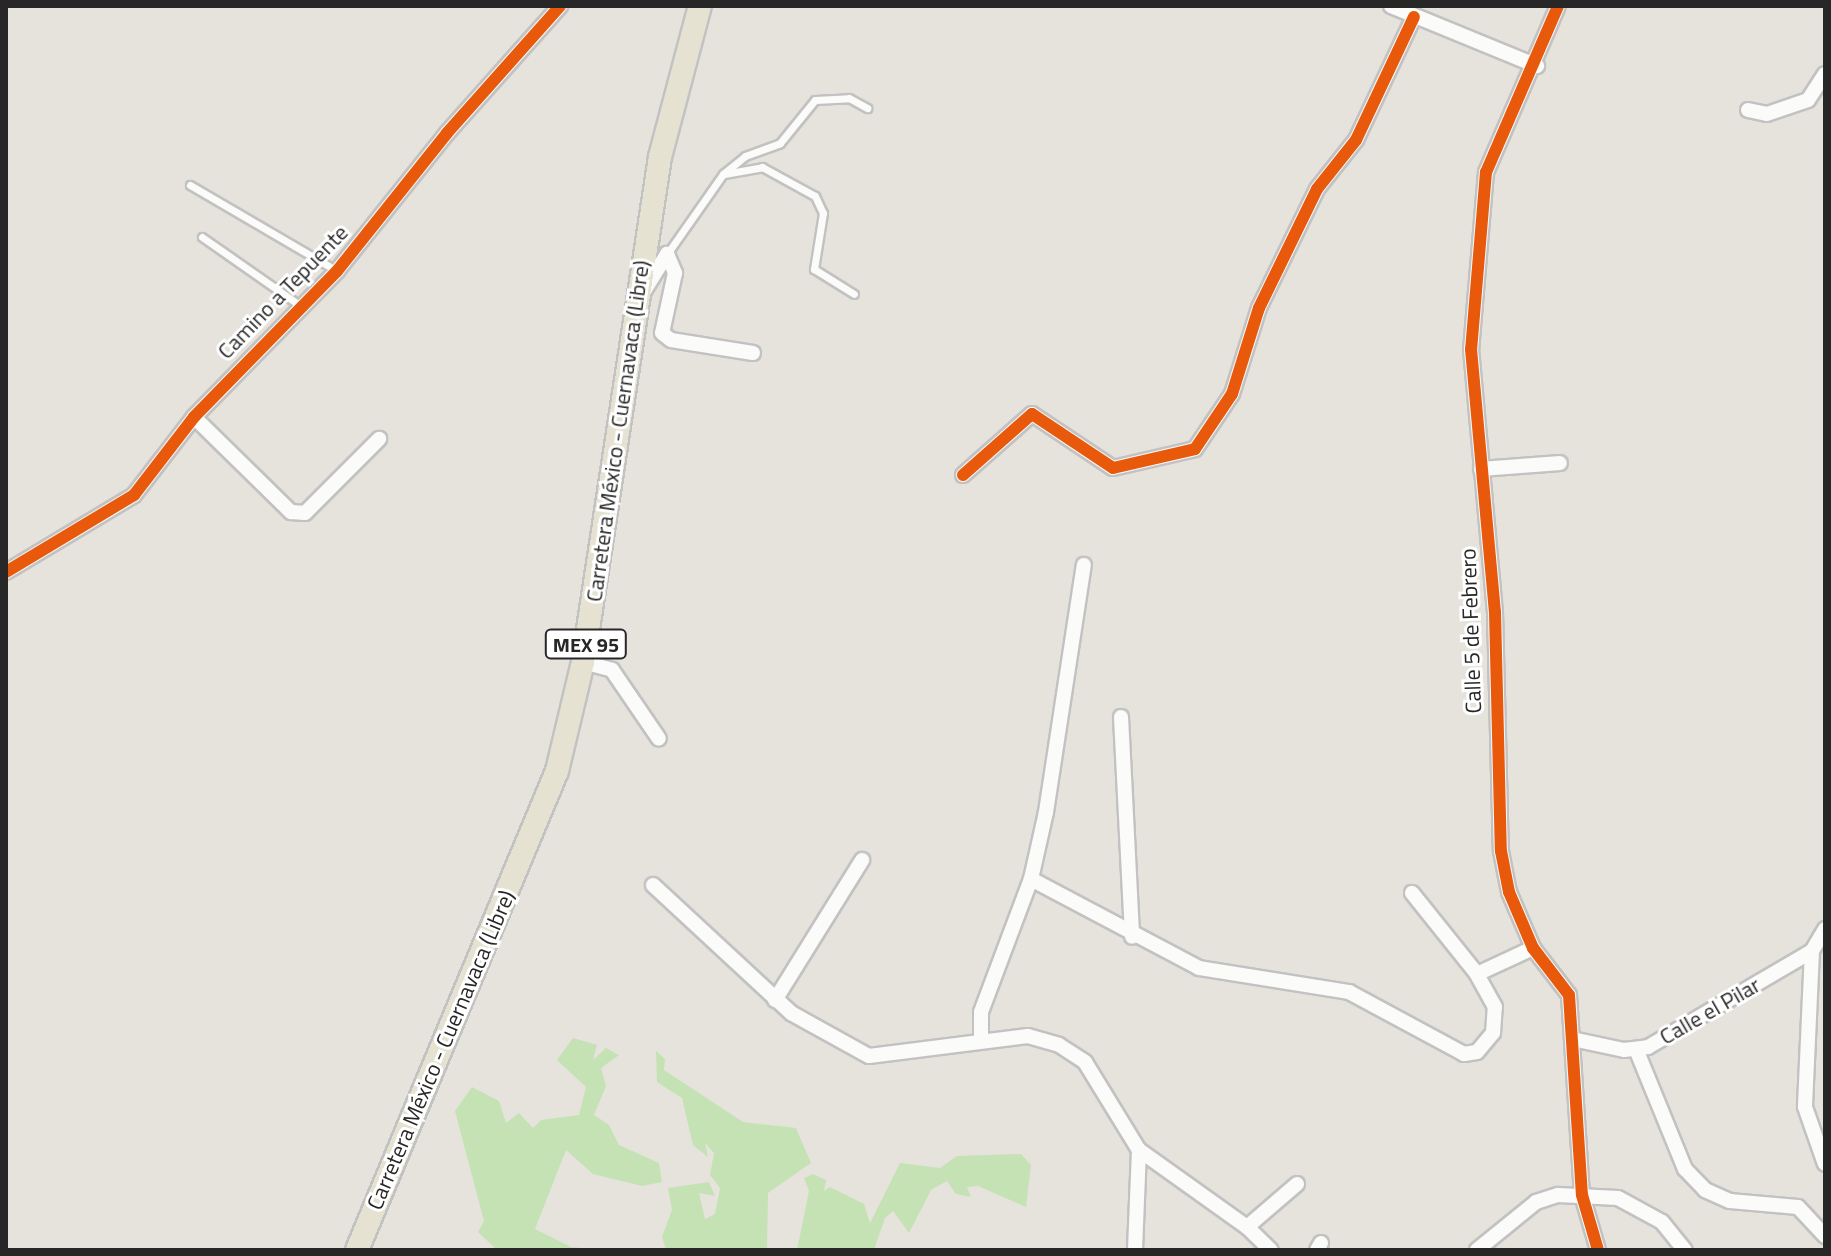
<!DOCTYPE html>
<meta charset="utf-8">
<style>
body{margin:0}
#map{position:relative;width:1831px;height:1256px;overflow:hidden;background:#e6e3dc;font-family:"Titillium Web",sans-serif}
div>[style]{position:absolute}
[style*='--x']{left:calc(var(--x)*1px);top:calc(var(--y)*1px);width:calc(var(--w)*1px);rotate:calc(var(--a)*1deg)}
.green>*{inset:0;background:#c4e2b4}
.roads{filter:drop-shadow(2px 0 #c3c2c2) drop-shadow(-2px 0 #c3c2c2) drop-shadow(0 2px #c3c2c2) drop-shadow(0 -2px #c3c2c2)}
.lane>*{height:7px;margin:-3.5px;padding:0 3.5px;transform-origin:3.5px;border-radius:3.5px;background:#fbfbfa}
.street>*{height:14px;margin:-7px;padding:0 7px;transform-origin:7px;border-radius:7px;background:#fbfbfa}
.primary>*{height:22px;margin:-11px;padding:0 11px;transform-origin:11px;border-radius:11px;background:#e5e2d2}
.cycleway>*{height:12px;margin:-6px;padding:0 6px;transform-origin:6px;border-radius:6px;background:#e8590c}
span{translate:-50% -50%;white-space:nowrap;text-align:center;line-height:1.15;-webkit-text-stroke:6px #fff;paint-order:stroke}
.shield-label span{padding:2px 6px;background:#fff;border:2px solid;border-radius:6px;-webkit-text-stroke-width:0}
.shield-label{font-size:20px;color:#272727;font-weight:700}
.street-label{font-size:22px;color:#272727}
.frame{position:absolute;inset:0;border:8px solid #272727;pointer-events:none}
</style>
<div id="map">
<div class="green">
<div style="clip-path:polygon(573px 1038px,597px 1045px,593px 1060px,606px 1048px,619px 1055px,601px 1068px,606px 1086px,594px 1115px,609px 1125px,619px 1145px,659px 1163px,662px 1182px,642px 1186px,593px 1174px,566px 1150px,535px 1229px,571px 1247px,607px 1250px,497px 1250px,478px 1232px,484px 1221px,455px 1111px,472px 1087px,499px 1101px,506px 1123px,519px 1113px,533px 1128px,541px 1120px,579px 1115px,586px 1087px,557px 1060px)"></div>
<div style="clip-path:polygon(656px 1051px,665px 1059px,664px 1070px,743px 1122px,796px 1128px,811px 1163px,768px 1193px,767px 1250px,666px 1250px,662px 1237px,672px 1210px,668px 1188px,709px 1182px,715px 1196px,699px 1193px,705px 1219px,715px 1214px,720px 1188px,710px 1175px,714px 1153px,705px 1143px,708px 1157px,693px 1145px,682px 1098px,657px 1082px)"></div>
<div style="clip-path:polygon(1021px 1154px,1031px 1165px,1026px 1207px,978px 1186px,967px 1187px,971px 1197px,956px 1194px,947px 1181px,931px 1190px,909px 1233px,893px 1211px,885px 1218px,874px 1250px,797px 1250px,809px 1191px,804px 1178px,813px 1174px,826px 1180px,824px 1191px,830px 1187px,864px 1204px,870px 1223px,900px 1163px,940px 1168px,957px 1156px)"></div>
</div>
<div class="roads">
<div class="lane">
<div style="--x:724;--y:174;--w:39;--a:-10"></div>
<div style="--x:762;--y:167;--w:60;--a:28.7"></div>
<div style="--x:815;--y:196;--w:19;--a:65"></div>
<div style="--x:823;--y:213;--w:57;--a:99.1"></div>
<div style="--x:814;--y:269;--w:47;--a:32"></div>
<div style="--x:190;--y:185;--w:170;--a:30.3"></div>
<div style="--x:202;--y:237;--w:122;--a:35"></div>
<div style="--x:667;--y:254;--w:98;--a:-55"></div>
<div style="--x:723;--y:174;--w:28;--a:-39"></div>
<div style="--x:745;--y:156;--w:37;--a:-20"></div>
<div style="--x:780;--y:143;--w:55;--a:-50.9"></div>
<div style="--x:815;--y:100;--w:34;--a:-3"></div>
<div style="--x:849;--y:98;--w:21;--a:29"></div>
</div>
<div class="street">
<div style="--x:1391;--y:6;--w:158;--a:22.3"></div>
<div style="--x:1558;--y:6;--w:181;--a:113.4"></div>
<div style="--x:1486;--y:172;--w:178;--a:94.8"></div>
<div style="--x:1471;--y:349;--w:264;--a:84.8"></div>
<div style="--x:1495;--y:612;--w:239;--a:88.6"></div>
<div style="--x:1501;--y:851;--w:42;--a:79"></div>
<div style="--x:1509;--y:892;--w:61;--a:66.8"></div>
<div style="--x:1533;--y:948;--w:59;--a:52.5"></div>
<div style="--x:1569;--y:995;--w:200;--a:86.3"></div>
<div style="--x:1582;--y:1195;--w:57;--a:73.8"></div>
<div style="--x:1748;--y:110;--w:19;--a:12"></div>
<div style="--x:1767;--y:114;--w:43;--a:-18.9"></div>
<div style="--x:1808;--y:100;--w:31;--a:-57"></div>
<div style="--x:644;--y:291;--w:44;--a:-58.1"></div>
<div style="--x:667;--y:254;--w:21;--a:67"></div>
<div style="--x:675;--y:273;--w:61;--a:102.2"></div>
<div style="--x:662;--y:333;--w:11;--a:38"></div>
<div style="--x:671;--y:340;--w:83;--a:9"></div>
<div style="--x:194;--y:417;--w:136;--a:44.4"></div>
<div style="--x:291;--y:512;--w:14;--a:4"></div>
<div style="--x:305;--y:513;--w:105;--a:-45"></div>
<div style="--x:1481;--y:469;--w:79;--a:-4.3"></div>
<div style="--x:963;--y:475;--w:92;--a:-41.5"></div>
<div style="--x:1032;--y:414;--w:97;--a:33.7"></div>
<div style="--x:1113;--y:468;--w:84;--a:-13"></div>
<div style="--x:1195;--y:449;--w:66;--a:-56.1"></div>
<div style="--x:1232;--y:394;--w:90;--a:-72.6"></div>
<div style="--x:1259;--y:308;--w:132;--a:-64"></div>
<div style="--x:1317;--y:189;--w:63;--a:-51.5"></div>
<div style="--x:1356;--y:140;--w:136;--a:-64.8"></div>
<div style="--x:6;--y:572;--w:149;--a:-31"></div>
<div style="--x:134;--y:495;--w:98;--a:-52.4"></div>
<div style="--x:194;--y:417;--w:204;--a:-45.6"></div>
<div style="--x:337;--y:271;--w:176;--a:-51.4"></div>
<div style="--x:447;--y:133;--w:170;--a:-48.3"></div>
<div style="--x:583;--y:662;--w:30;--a:15"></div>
<div style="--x:612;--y:670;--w:83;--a:55.7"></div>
<div style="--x:1121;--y:717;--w:220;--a:87.1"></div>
<div style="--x:1031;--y:879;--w:190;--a:27.9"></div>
<div style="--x:1199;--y:968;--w:152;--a:9.1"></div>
<div style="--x:1349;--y:992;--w:131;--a:28.3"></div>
<div style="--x:1464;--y:1054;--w:13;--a:-9"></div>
<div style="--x:1477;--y:1052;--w:25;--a:-50"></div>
<div style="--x:1493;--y:1033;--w:26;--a:-86"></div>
<div style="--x:1495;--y:1007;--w:38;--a:-119"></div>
<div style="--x:1477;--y:974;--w:104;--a:-128.7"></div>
<div style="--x:653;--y:885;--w:188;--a:42.8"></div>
<div style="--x:791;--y:1013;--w:89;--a:28.9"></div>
<div style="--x:869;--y:1056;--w:160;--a:-7.2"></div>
<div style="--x:1028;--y:1036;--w:32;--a:16"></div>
<div style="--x:1059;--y:1045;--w:31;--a:33"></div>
<div style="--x:1085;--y:1062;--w:103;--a:58.5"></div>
<div style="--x:1139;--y:1150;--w:100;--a:92.3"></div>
<div style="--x:1812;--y:951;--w:156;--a:92.6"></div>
<div style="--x:1805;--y:1107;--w:60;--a:70.7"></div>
<div style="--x:1477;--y:974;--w:62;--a:-24.9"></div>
<div style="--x:775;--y:1000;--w:165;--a:-58.1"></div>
<div style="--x:981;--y:1040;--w:28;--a:-90"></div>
<div style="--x:981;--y:1012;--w:142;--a:-69.4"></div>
<div style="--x:1031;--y:879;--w:69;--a:-77.4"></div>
<div style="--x:1046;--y:812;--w:250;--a:-81.3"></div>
<div style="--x:1577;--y:1040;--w:48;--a:12"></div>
<div style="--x:1624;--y:1050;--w:24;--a:-7"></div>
<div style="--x:1648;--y:1047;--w:190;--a:-30.3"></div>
<div style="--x:1812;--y:951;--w:26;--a:-59"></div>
<div style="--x:1636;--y:1049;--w:130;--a:67.8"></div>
<div style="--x:1685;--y:1169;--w:29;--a:46"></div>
<div style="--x:1705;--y:1190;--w:27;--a:24"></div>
<div style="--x:1730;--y:1201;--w:68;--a:5"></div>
<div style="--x:1798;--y:1207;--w:40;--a:47"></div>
<div style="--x:1139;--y:1150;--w:133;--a:35.5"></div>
<div style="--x:1247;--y:1227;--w:66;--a:-40.7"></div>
<div style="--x:1247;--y:1227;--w:33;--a:44"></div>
<div style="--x:1317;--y:1250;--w:8;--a:-60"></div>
<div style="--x:1477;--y:1250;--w:76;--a:-39.1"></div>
<div style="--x:1536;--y:1202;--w:23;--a:-18"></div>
<div style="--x:1558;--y:1195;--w:60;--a:2.9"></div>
<div style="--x:1618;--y:1198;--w:50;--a:28.6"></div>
<div style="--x:1662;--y:1222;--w:36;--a:51"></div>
</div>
<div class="primary">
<div style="--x:357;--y:1250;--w:519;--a:-67.34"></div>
<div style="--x:557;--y:771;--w:112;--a:-76.6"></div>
<div style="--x:583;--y:662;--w:511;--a:-81.33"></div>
<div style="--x:660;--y:157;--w:156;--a:-75.2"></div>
</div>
</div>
<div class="cycleway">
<div style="--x:1558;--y:6;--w:181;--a:113.4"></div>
<div style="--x:1486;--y:172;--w:178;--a:94.8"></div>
<div style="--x:1471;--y:349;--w:264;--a:84.8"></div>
<div style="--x:1495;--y:612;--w:239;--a:88.6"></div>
<div style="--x:1501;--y:851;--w:42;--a:79"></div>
<div style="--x:1509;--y:892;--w:61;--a:66.8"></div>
<div style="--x:1533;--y:948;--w:59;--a:52.5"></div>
<div style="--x:1569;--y:995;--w:200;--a:86.3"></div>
<div style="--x:1582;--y:1195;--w:57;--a:73.8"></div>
<div style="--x:963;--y:475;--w:92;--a:-41.5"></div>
<div style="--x:1032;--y:414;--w:97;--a:33.7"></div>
<div style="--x:1113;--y:468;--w:84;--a:-13"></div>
<div style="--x:1195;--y:449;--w:66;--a:-56.1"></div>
<div style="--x:1232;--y:394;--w:90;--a:-72.6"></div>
<div style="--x:1259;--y:308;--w:132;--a:-64"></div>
<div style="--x:1317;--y:189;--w:63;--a:-51.5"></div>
<div style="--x:1356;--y:140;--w:136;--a:-64.8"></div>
<div style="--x:6;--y:572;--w:149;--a:-31"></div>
<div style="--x:134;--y:495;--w:98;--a:-52.4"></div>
<div style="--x:194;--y:417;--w:204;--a:-45.6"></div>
<div style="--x:337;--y:271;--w:176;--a:-51.4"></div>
<div style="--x:447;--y:133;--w:170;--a:-48.3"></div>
</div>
<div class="shield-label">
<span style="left:586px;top:644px">MEX 95</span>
</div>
<div class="street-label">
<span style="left:283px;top:292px;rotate:-46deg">Camino a Tepuente</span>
<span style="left:618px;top:431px;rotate:-82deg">Carretera México - Cuernavaca (Libre)</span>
<span style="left:1471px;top:631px;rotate:-92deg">Calle 5 de Febrero</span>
<span style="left:1710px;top:1011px;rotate:-30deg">Calle el Pilar</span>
<span style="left:441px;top:1050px;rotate:-67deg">Carretera México - Cuernavaca (Libre)</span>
</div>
<div class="frame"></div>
</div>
